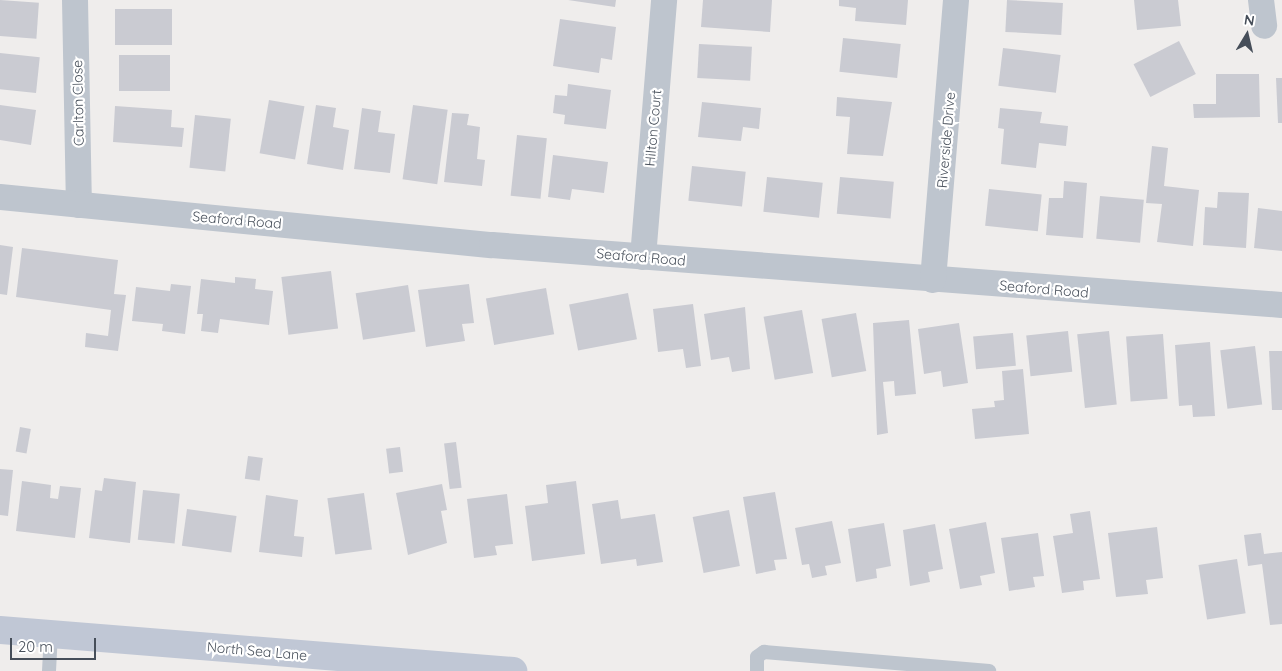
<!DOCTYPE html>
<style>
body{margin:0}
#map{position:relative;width:1282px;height:671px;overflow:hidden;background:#efedec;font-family:Quicksand,sans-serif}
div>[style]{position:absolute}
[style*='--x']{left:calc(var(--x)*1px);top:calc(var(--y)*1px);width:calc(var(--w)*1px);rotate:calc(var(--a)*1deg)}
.building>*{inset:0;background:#cacbd2;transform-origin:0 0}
.lane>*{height:14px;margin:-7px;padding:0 7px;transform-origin:7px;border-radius:7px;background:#bec5ce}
.street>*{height:26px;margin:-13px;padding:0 13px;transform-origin:13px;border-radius:13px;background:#bec5ce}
.secondary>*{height:28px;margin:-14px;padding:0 14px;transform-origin:14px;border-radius:14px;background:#c0c7d5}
span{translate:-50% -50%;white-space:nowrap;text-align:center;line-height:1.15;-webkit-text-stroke:4.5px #fff;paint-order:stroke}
.street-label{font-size:14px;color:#464e59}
.north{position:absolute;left:1222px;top:10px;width:50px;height:50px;-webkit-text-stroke:4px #fff;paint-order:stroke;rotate:9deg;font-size:14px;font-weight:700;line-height:20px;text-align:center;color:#464e59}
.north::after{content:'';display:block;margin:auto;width:18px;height:22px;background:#464e59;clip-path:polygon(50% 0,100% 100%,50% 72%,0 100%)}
.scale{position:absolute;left:10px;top:638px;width:86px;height:22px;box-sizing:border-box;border:2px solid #464e59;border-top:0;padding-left:6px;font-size:15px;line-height:18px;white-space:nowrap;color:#464e59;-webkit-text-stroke:4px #fff;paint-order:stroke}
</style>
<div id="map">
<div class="building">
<div style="left:0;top:0;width:39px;height:36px;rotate:4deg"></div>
<div style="clip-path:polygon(568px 0,616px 0,615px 7px)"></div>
<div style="clip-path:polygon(703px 0,772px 0,770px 32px,701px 27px)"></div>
<div style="clip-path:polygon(839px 0,908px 0,906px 25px,855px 21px,856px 8px,839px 6px)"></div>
<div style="left:1007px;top:0;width:56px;height:32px;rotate:3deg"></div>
<div style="clip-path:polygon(1134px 0,1178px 0,1181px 26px,1137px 30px)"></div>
<div style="left:115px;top:9px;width:57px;height:36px"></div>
<div style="clip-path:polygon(560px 19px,616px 27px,612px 60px,601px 58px,599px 73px,553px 66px)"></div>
<div style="left:843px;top:38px;width:58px;height:34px;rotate:6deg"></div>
<div style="left:1179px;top:41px;width:37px;height:51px;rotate:63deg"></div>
<div style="left:699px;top:44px;width:53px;height:34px;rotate:3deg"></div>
<div style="left:1003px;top:48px;width:58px;height:38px;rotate:7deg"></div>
<div style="left:0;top:53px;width:40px;height:36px;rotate:6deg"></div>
<div style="left:119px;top:55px;width:51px;height:36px"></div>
<div style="clip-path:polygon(1216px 74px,1259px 74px,1260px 117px,1194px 118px,1193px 104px,1216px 104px)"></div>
<div style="clip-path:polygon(1276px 78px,1282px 78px,1282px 123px,1278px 123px)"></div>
<div style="clip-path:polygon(568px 84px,611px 90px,606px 129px,564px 124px,565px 115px,553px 113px,555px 95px,567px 96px)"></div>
<div style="clip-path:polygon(837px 97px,892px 102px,883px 156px,847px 154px,850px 117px,836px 116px)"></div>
<div style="left:269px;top:100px;width:36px;height:54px;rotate:10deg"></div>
<div style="clip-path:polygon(702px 102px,761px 108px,759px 129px,743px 127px,741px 141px,698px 137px)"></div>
<div style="clip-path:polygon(0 105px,36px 110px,31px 145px,0 140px)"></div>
<div style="clip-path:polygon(316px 105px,336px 108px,333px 127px,349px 130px,343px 170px,307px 164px)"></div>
<div style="left:413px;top:105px;width:35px;height:75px;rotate:8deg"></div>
<div style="clip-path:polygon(115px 106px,172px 110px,171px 127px,184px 128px,182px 147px,113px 142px)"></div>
<div style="clip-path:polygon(362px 108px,381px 111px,378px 132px,395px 134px,390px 173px,354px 169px)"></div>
<div style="clip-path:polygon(1000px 108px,1042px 112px,1040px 123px,1068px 126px,1066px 146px,1039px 143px,1036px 168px,1001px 164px,1004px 129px,998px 128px)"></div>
<div style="clip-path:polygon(452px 113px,469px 114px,467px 125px,480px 127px,477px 159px,485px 160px,482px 186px,444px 182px)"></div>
<div style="left:195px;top:115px;width:36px;height:53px;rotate:6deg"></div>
<div style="left:517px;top:135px;width:30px;height:61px;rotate:6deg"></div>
<div style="clip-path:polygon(1152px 146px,1168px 148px,1164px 186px,1199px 190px,1193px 246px,1157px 242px,1162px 204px,1146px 203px)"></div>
<div style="clip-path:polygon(553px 155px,608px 162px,604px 193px,572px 189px,570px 200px,548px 197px)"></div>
<div style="left:692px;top:166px;width:54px;height:35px;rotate:6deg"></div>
<div style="left:767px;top:177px;width:56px;height:35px;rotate:6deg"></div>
<div style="left:840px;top:177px;width:54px;height:37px;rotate:5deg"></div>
<div style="clip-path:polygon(1064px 181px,1087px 183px,1083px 238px,1046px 235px,1049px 198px,1063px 198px)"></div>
<div style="left:989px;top:189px;width:53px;height:37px;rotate:6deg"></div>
<div style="clip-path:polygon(1218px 192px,1249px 193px,1246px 248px,1203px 245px,1205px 207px,1217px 208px)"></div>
<div style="left:1100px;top:196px;width:44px;height:43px;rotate:5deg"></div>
<div style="clip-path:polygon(1258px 208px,1282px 211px,1282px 251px,1254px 248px)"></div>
<div style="clip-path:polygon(0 245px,13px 247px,7px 295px,0 294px)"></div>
<div style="clip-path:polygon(22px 248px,118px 260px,114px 294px,126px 295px,118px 351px,85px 347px,86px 333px,108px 336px,111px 310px,16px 297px)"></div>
<div style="left:331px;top:271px;width:58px;height:50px;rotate:83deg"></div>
<div style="clip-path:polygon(235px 277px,256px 279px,255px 289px,273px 291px,269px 325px,220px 319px,218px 333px,201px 331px,203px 314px,197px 314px,201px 279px,235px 283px)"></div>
<div style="clip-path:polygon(171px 284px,191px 286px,185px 334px,162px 331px,163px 324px,132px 321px,136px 287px,170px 291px)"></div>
<div style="clip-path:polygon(469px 284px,474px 323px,462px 324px,465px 341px,426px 347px,418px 290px)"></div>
<div style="left:408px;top:285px;width:47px;height:53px;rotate:81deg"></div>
<div style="left:546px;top:288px;width:47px;height:61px;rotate:80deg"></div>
<div style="left:628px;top:293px;width:47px;height:60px;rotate:79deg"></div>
<div style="clip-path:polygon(693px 304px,701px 366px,686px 368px,683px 349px,658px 352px,653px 309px)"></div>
<div style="clip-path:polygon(745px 307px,750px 369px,732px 372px,729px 357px,711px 360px,704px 314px)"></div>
<div style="left:802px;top:310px;width:64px;height:39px;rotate:80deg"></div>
<div style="left:856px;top:313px;width:59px;height:35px;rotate:80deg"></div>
<div style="clip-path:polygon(909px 320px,916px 394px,895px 396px,894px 381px,883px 382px,888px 433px,877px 435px,873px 323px)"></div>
<div style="clip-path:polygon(959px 323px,968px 383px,943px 387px,941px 371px,924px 374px,918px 329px)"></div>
<div style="left:1068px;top:331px;width:41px;height:42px;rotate:84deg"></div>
<div style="left:1109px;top:331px;width:74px;height:32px;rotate:84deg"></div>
<div style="left:1013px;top:333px;width:33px;height:40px;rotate:85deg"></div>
<div style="left:1163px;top:334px;width:65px;height:37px;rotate:86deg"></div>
<div style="clip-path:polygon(1210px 342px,1215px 416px,1193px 417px,1192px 405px,1179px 406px,1175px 345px)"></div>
<div style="left:1255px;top:346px;width:59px;height:35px;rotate:83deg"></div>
<div style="clip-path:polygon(1269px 351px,1282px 351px,1282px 410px,1272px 410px)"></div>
<div style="clip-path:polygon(1023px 369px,1029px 434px,975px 439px,972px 409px,995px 407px,994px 401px,1004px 400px,1002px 371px)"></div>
<div style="left:20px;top:427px;width:11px;height:25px;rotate:10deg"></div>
<div style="left:456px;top:442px;width:46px;height:12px;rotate:83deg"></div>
<div style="left:400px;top:447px;width:25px;height:14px;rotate:83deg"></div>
<div style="left:248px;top:456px;width:15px;height:23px;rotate:8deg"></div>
<div style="clip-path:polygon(0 469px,13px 470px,8px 516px,0 515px)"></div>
<div style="clip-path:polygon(104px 478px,136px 482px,130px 543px,89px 538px,95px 490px,102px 491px)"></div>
<div style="clip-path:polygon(22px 481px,51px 485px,50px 498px,58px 499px,60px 486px,81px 488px,75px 538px,16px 531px)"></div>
<div style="clip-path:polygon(576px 481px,585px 554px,532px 561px,525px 506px,548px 503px,546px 485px)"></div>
<div style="clip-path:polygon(442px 484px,447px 510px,441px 511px,447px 543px,408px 555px,396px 493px)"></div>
<div style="left:143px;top:490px;width:37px;height:50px;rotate:6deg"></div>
<div style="clip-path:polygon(775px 492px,787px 559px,774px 560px,776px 570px,756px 574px,743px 497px)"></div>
<div style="left:364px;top:493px;width:57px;height:37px;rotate:82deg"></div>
<div style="clip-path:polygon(507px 494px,513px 544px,495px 546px,497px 555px,474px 558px,467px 499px)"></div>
<div style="clip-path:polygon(266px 495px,298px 500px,294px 536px,304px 537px,302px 557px,259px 552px)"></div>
<div style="clip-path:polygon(618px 500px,621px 519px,655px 514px,663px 562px,637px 566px,636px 559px,601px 564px,592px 504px)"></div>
<div style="left:187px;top:509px;width:50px;height:37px;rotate:8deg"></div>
<div style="left:729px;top:510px;width:57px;height:37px;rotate:79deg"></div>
<div style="clip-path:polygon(1090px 511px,1100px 579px,1083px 581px,1084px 590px,1062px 593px,1053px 536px,1073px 533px,1070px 514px)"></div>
<div style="clip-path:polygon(832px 521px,841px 563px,825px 566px,827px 575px,812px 578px,809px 564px,802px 565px,795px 528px)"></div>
<div style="clip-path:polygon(986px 522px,995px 573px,980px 576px,982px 585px,960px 589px,949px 529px)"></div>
<div style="clip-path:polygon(884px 523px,891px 566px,876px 569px,877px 578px,856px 582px,848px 529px)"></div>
<div style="clip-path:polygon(935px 524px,943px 569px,928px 572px,930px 582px,910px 586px,903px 530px)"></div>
<div style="clip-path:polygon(1157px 527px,1163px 578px,1146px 580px,1148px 594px,1116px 597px,1108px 533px)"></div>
<div style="clip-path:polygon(1038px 533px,1044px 576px,1033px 577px,1035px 587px,1009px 591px,1001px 538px)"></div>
<div style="clip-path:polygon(1261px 533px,1264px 554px,1282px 552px,1282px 624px,1270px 625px,1262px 564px,1248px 566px,1244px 535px)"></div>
<div style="left:1237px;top:559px;width:55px;height:39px;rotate:81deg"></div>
</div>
<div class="lane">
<div style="--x:49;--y:671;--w:37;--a:-87"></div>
<div style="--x:757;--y:671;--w:14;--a:-90"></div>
<div style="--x:757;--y:657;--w:9;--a:-36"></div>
<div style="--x:764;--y:652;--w:226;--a:4.8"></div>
</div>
<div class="street">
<div style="--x:75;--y:0;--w:205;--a:88.9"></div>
<div style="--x:1261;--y:0;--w:26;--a:83"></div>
<div style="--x:0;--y:197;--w:494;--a:5.6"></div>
<div style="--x:492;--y:245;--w:792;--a:4.34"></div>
<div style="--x:643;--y:257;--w:258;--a:-85.3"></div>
<div style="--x:933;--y:280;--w:281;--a:-85.3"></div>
</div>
<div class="secondary">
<div style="--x:0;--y:630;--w:515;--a:4.57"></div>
</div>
<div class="street-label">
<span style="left:78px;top:103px;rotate:-91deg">Carlton Close</span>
<span style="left:653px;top:128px;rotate:-85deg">Hilton Court</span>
<span style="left:946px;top:140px;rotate:-85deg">Riverside Drive</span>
<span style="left:237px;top:220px;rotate:5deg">Seaford Road</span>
<span style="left:641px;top:257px;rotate:5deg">Seaford Road</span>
<span style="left:1044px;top:289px;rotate:5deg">Seaford Road</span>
<span style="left:257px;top:651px;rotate:5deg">North Sea Lane</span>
</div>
<div class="north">N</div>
<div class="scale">20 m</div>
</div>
